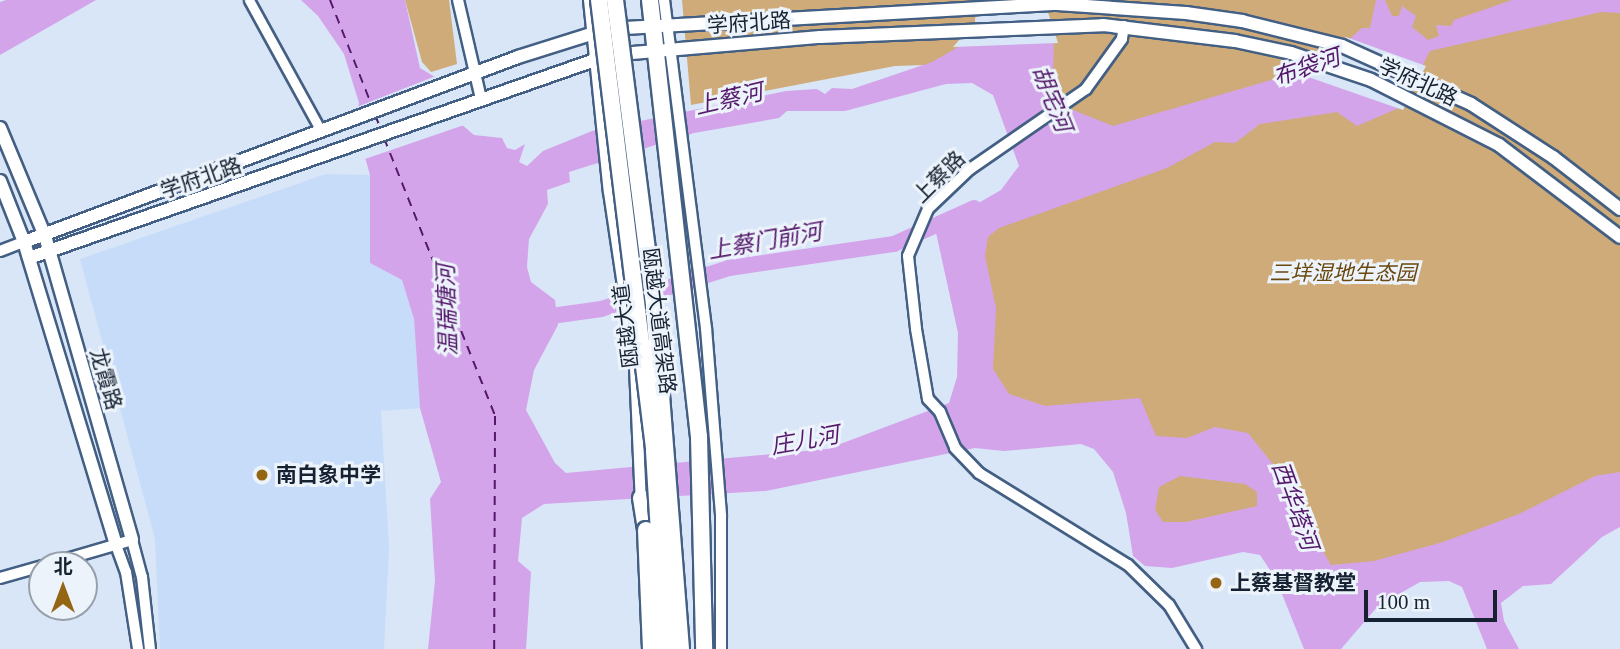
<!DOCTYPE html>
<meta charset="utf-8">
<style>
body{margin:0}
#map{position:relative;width:1620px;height:649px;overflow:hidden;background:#d9e6f7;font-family:"Times New Roman","Noto Sans SC",serif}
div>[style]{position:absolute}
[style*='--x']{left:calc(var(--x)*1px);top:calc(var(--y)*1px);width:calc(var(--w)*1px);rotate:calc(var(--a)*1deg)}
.built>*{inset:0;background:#c6dcf9}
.green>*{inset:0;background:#cfab79}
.water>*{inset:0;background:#d4a4ea}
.pier>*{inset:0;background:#d9e6f7}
.river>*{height:16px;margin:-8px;padding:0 8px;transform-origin:8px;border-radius:8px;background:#d4a4ea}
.ferry>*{height:2px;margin-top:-1px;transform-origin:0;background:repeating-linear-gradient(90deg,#54186a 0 9px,transparent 0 16px)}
.roads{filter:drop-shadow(2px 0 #435f83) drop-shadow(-2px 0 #435f83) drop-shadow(0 2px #435f83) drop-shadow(0 -2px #435f83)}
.minor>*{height:9px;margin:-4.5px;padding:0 4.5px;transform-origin:4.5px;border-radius:4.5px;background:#fff}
.tertiary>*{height:10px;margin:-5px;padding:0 5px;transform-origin:5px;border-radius:5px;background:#fff}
.secondary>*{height:12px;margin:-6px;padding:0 6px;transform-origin:6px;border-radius:6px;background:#fff}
.trunk>*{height:16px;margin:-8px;padding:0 8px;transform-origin:8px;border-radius:8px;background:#fff}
.bridges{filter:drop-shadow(2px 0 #435f83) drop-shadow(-2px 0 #435f83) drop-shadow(0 2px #435f83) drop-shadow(0 -2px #435f83)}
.trunk-bridge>*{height:16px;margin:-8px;padding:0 8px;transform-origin:8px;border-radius:8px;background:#fff}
.dots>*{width:19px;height:19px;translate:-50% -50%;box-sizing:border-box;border:4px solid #ecf3fb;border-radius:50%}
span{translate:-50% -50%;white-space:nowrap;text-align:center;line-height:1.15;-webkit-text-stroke:6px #ecf3fb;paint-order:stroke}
.street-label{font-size:21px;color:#162231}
.park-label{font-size:21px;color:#6b480e;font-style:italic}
.poi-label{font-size:21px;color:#162231;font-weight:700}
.left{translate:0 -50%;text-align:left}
.water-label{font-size:23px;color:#54186a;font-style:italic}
.north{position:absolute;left:28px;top:551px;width:70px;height:70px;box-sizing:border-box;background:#ecf3fb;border:2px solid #969faa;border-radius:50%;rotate:0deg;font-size:19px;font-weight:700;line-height:28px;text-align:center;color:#162231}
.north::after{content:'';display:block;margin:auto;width:24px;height:32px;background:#946513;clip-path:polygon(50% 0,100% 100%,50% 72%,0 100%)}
.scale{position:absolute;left:1364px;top:590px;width:133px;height:32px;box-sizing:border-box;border:4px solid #162231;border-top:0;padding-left:9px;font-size:21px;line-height:24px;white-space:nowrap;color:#162231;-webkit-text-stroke:5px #ecf3fb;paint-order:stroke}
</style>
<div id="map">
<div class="built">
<div style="clip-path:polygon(326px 174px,370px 175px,370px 263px,402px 280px,414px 319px,420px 408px,381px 411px,389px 548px,384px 649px,160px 649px,155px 539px,80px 259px)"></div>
</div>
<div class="green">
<div style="clip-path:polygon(405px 0,449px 0,457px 64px,431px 72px,422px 62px)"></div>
<div style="clip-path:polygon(682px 0,1620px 0,1620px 510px,1343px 602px,1275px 538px,1157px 540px,1102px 429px,990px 437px,951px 237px,1034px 194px,1015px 62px,895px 66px,691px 105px)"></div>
</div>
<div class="water">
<div style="clip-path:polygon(6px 0,96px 0,0 55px,0 2px)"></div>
<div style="clip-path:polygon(evenodd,301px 0,405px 0,420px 68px,435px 77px,461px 124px,474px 135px,502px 138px,507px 148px,515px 150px,525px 144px,519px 162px,527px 166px,543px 151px,592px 131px,786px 91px,817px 89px,825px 94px,832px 88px,852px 89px,932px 62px,960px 46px,1054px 32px,1053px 83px,1068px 108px,1113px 126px,1319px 66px,1362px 28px,1370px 28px,1376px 0,1385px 0,1392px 16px,1399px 16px,1402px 6px,1416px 16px,1412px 27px,1428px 40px,1439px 36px,1436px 25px,1451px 26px,1454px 20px,1512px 0,1620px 0,1620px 13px,1601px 12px,1430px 51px,1401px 107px,1357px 126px,1337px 112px,1260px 124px,1235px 143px,1215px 142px,1167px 168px,999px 228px,988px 237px,985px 256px,996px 308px,993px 369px,1009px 394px,1045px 406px,1140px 398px,1156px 436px,1187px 438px,1215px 427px,1248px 433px,1272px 463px,1331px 565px,1374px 561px,1443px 542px,1519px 514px,1595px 476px,1620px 472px,1620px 527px,1602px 537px,1551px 584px,1523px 586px,1501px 603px,1504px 621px,1519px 649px,1487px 649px,1462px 587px,1449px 581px,1420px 582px,1378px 606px,1341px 649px,1304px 649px,1276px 579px,1260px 555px,1243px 552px,1172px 568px,1145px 566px,1133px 556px,1126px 513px,1113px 472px,1094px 449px,1081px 444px,1004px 451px,975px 448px,766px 491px,544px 504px,522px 518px,518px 561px,531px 572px,526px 649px,428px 649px,435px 581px,430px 499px,441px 482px,420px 408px,414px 319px,402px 280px,370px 263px,370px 175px,355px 122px,359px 103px,344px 54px,318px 16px,301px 0,972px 83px,993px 95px,1019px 166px,1001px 190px,935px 228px,958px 333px,957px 377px,949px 403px,827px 449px,566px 473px,555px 463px,526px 410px,534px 370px,558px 325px,555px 300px,531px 282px,527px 267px,529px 239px,548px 204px,547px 190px,570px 182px,569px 172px,694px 133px,779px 118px,787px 111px,845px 111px,946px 84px,972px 83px,301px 0,1180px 476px,1245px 484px,1257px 492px,1257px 506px,1186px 522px,1163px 522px,1155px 510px,1159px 487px,1180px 476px)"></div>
</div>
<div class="pier">
<div style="clip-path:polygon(976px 0,1044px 0,1058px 43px,953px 47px,975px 22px)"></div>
<div style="clip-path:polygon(1346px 37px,1426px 66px,1403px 110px,1291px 71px,1317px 63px)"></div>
<div style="clip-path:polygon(441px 74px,449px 81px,467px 124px,362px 160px,352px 123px,354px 108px)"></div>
</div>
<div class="river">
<div style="--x:537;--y:318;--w:65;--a:-8"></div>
<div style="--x:601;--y:309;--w:134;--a:-17.8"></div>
<div style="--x:729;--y:268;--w:167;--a:-8.3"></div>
<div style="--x:894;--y:244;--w:88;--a:-24.2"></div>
</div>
<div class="ferry">
<div style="--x:330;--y:0;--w:114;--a:68.4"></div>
<div style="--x:375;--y:115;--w:15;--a:67"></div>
<div style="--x:384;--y:138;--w:299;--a:68.2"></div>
<div style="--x:495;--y:416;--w:233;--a:90.2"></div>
</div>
<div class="roads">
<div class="minor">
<div style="--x:249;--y:0;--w:149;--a:61.2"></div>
</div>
<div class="tertiary">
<div style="--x:458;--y:0;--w:102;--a:76.9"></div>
<div style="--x:589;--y:0;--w:193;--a:84.1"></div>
<div style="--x:609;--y:192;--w:177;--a:81.5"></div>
<div style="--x:635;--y:367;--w:135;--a:87.5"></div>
<div style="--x:664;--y:0;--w:331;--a:82.7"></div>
<div style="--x:706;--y:328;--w:189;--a:85.4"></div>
<div style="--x:721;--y:516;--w:133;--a:90"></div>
<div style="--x:1124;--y:26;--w:13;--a:99"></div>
<div style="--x:1122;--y:39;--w:62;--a:125.8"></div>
<div style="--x:1086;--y:89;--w:141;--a:145.4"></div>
<div style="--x:970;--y:169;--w:58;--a:136.4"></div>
<div style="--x:928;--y:209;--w:51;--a:113.1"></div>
<div style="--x:908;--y:256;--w:73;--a:83.7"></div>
<div style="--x:916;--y:329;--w:71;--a:80.3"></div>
<div style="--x:928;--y:399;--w:18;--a:47"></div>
<div style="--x:940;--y:412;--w:39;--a:67"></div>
<div style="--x:955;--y:448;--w:35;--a:46"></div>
<div style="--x:979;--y:473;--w:175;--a:31.7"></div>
<div style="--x:1128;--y:565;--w:57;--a:44.3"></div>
<div style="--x:1169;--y:605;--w:52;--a:58.5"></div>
<div style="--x:0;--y:251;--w:26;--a:-21"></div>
<div style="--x:116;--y:545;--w:29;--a:70"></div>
<div style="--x:126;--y:572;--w:78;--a:81.1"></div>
<div style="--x:46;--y:565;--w:90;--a:-16.2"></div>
<div style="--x:132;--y:540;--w:38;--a:75"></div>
<div style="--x:142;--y:577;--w:72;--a:83.7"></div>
<div style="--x:0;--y:578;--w:44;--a:-15.9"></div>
</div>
<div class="secondary">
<div style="--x:0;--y:128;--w:117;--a:67.4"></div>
<div style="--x:45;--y:236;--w:316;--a:74"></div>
<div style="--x:0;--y:181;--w:66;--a:68.5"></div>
<div style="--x:24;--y:242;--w:317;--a:73.1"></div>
<div style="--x:24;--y:242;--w:528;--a:-20.53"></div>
<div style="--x:518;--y:57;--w:93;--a:-17.5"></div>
<div style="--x:607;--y:29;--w:451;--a:-3.2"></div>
<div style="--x:1057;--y:4;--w:129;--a:4"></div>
<div style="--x:1186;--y:13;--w:57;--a:8.1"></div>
<div style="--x:1242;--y:21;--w:103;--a:14"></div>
<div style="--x:1342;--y:46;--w:141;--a:24.2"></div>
<div style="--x:1471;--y:104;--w:98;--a:32.9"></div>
<div style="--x:1553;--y:157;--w:85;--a:37.8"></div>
<div style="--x:29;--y:258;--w:614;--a:-19.29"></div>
<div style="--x:609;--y:55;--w:212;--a:-4.9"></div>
<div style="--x:820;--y:37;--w:283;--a:-2.4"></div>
<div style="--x:1103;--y:25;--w:133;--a:6.9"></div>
<div style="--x:1235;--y:41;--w:57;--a:12.1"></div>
<div style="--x:1291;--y:53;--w:84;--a:18.6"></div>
<div style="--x:1371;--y:80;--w:144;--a:26.9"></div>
<div style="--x:1499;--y:145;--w:152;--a:37.2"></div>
</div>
<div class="trunk">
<div style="--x:650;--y:0;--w:440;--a:83.6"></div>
<div style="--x:699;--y:437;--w:212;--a:88.6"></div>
<div style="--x:633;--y:216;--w:148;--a:83"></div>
<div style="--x:641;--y:498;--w:32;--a:81"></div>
</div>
</div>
<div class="bridges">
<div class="trunk-bridge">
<div style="--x:599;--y:0;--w:454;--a:83"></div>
<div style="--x:654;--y:451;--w:198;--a:86.5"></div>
<div style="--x:615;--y:0;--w:308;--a:82.7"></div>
<div style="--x:654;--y:306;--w:344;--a:85.5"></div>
<div style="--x:646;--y:530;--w:119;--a:87.6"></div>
</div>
</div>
<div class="dots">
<div style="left:262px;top:475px;background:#946513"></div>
<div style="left:1216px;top:583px;background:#946513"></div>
</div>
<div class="street-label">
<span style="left:749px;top:23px;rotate:-4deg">学府北路</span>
<span style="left:1418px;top:82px;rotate:25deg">学府北路</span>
<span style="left:939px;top:177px;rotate:-45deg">上蔡路</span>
<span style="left:201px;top:178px;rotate:-19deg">学府北路</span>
<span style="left:659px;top:321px;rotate:83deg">瓯越大道高架路</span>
<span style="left:626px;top:326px;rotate:-97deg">瓯越大道</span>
<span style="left:106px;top:379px;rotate:74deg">龙霞路</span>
</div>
<div class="park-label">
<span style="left:1343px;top:273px">三垟湿地生态园</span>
</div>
<div class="poi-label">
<span class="left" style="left:276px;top:475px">南白象中学</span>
<span class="left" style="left:1230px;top:583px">上蔡基督教堂</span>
</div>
<div class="water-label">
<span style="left:1307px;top:68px;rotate:-19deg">布袋河</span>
<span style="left:1051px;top:99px;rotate:68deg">胡宅河</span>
<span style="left:729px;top:100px;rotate:-13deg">上蔡河</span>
<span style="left:765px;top:242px;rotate:-10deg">上蔡门前河</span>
<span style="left:448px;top:310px;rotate:-92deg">温瑞塘河</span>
<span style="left:805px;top:441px;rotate:-10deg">庄儿河</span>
<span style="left:1294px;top:506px;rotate:70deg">西华塔河</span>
</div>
<div class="north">北</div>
<div class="scale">100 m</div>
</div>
